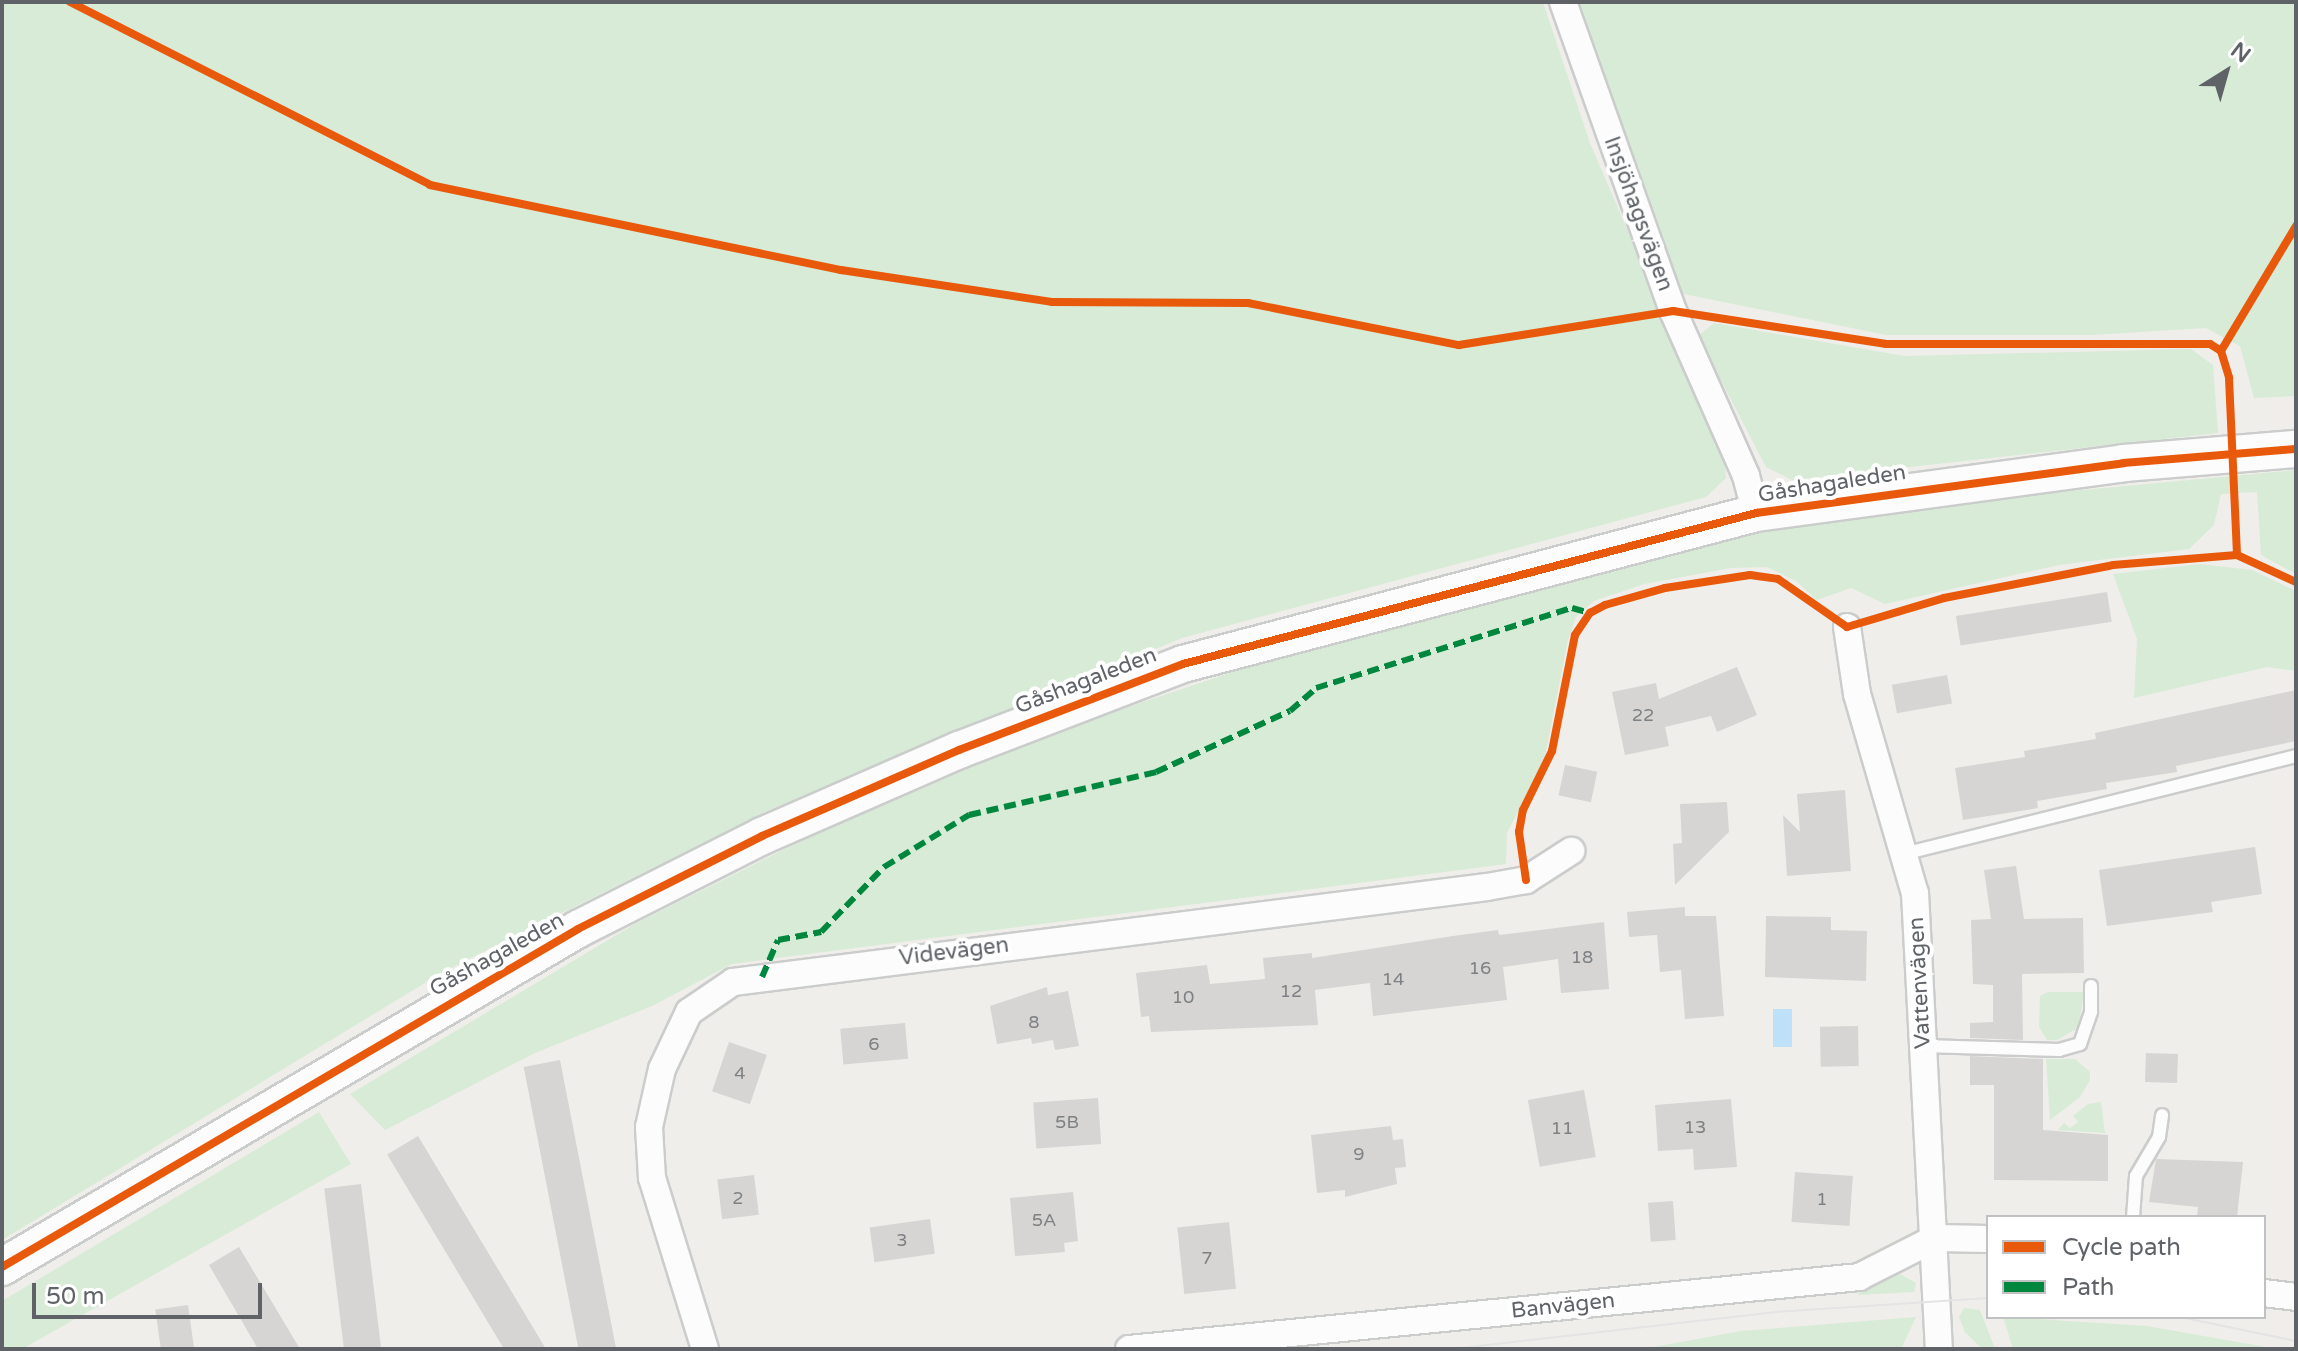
<!DOCTYPE html>
<meta charset="utf-8">
<style>
body{margin:0}
#map{position:relative;width:2298px;height:1351px;overflow:hidden;background:#efeeea;font-family:"Varela Round",sans-serif}
div>[style]{position:absolute}
[style*='--x']{left:calc(var(--x)*1px);top:calc(var(--y)*1px);width:calc(var(--w)*1px);rotate:calc(var(--a)*1deg)}
.green>*{inset:0;background:#d8ebd6}
.water>*{inset:0;background:#bfe0f9;transform-origin:0 0}
.building>*{inset:0;background:#d6d5d3;transform-origin:0 0}
.roads{filter:drop-shadow(2px 0 #cbcccc) drop-shadow(-2px 0 #cbcccc) drop-shadow(0 2px #cbcccc) drop-shadow(0 -2px #cbcccc)}
.lane>*{height:12px;margin:-6px;padding:0 6px;transform-origin:6px;border-radius:6px;background:#fdfcfc}
.street>*{height:26px;margin:-13px;padding:0 13px;transform-origin:13px;border-radius:13px;background:#fdfcfc}
.secondary>*{height:36px;margin:-18px;padding:0 18px;transform-origin:18px;border-radius:18px;background:#fdfcfc}
.tram>*{height:2px;margin:-1px;padding:0 1px;transform-origin:1px;border-radius:1px;background:#e4e4e4}
.quiet>*{height:6px;margin-top:-3px;transform-origin:0;background:repeating-linear-gradient(90deg,#00873e 0 12px,transparent 0 18px)}
.cycleway>*{height:8px;margin:-4px;padding:0 4px;transform-origin:4px;border-radius:4px;background:#e8590c}
span{translate:-50% -50%;white-space:nowrap;text-align:center;line-height:1.15;-webkit-text-stroke:8px #fff;paint-order:stroke}
.number-label{font-size:18px;color:#7e8184}
.number-label span{-webkit-text-stroke-width:0}
.street-label{font-size:22px;color:#5f6368}
.frame{position:absolute;inset:0;border:4px solid #5f6368;pointer-events:none}
.legend{position:absolute;left:1986px;top:1215px;width:280px;height:104px;box-sizing:border-box;background:#fff;border:2px solid #bfc1c3;margin:0;padding:10px 14px;list-style:none;font-size:24px;color:#5f6368}
.legend li{display:flex;align-items:center;gap:16px;height:40px}
.legend b{width:40px;border:2px solid #bfc1c3}
.north{position:absolute;left:2186px;top:32px;width:80px;height:80px;-webkit-text-stroke:6px #fff;paint-order:stroke;rotate:37deg;font-size:22px;font-weight:700;line-height:32px;text-align:center;color:#5f6368}
.north::after{content:'';display:block;margin:auto;width:28px;height:36px;background:#5f6368;clip-path:polygon(50% 0,100% 100%,50% 72%,0 100%)}
.scale{position:absolute;left:32px;top:1283px;width:230px;height:36px;box-sizing:border-box;border:4px solid #5f6368;border-top:0;padding-left:10px;font-size:24px;line-height:28px;white-space:nowrap;color:#5f6368;-webkit-text-stroke:6px #fff;paint-order:stroke}
</style>
<div id="map">
<div class="green">
<div style="clip-path:polygon(2px 2px,1543px 2px,1590px 143px,1724px 455px,1726px 478px,1706px 497px,1182px 638px,769px 810px,443px 972px,2px 1240px)"></div>
<div style="clip-path:polygon(1574px 2px,2296px 2px,2296px 396px,2254px 398px,2240px 346px,2206px 328px,2092px 335px,1886px 335px,1674px 292px)"></div>
<div style="clip-path:polygon(1714px 323px,1904px 356px,2191px 349px,2213px 365px,2218px 433px,1792px 480px,1766px 467px,1698px 336px)"></div>
<div style="clip-path:polygon(2296px 470px,2296px 574px,2261px 555px,2257px 492px,2221px 494px,2214px 525px,2189px 549px,2059px 565px,1885px 604px,1851px 588px,1817px 600px,1796px 581px,1767px 567px,1731px 568px,1644px 584px,1594px 601px,1576px 617px,1568px 640px,1544px 761px,1507px 833px,1506px 864px,732px 964px,652px 1006px,535px 1053px,385px 1130px,350px 1094px,635px 924px,813px 835px,1051px 733px,1277px 657px,1705px 541px,1934px 504px)"></div>
<div style="clip-path:polygon(2200px 564px,2252px 570px,2296px 591px,2296px 671px,2267px 667px,2134px 698px,2137px 639px,2113px 574px)"></div>
<div style="clip-path:polygon(2048px 992px,2084px 992px,2078px 1028px,2057px 1040px,2047px 1040px,2039px 1027px,2040px 996px)"></div>
<div style="clip-path:polygon(2075px 1059px,2090px 1072px,2090px 1080px,2080px 1097px,2050px 1120px,2046px 1059px)"></div>
<div style="clip-path:polygon(2101px 1102px,2105px 1133px,2058px 1130px,2064px 1123px,2070px 1128px,2078px 1122px,2073px 1116px,2088px 1104px)"></div>
<div style="clip-path:polygon(319px 1112px,351px 1164px,22px 1349px,2px 1349px,2px 1301px)"></div>
<div style="clip-path:polygon(1900px 1274px,1916px 1283px,1914px 1292px,1858px 1295px,1860px 1287px)"></div>
<div style="clip-path:polygon(1964px 1308px,1980px 1310px,1995px 1349px,1981px 1348px,1965px 1332px,1959px 1317px)"></div>
<div style="clip-path:polygon(1916px 1317px,1901px 1349px,1643px 1349px,1741px 1331px)"></div>
<div style="clip-path:polygon(2003px 1317px,2147px 1326px,2277px 1349px,2013px 1349px)"></div>
</div>
<div class="water">
<div style="left:1773px;top:1009px;width:19px;height:38px"></div>
</div>
<div class="building">
<div style="left:2107px;top:592px;width:30px;height:153px;rotate:81deg"></div>
<div style="clip-path:polygon(1737px 667px,1757px 715px,1717px 732px,1711px 716px,1665px 727px,1669px 746px,1625px 755px,1612px 692px,1656px 683px,1659px 699px)"></div>
<div style="left:1947px;top:675px;width:29px;height:56px;rotate:80deg"></div>
<div style="clip-path:polygon(2296px 690px,2296px 741px,2176px 766px,2177px 772px,2106px 783px,2107px 789px,2037px 801px,2038px 808px,1963px 820px,1955px 768px,2025px 757px,2024px 751px,2096px 739px,2095px 733px)"></div>
<div style="left:1565px;top:765px;width:33px;height:31px;rotate:12deg"></div>
<div style="clip-path:polygon(1845px 790px,1851px 871px,1787px 876px,1783px 815px,1800px 832px,1797px 794px)"></div>
<div style="clip-path:polygon(1727px 802px,1729px 832px,1675px 885px,1673px 844px,1682px 843px,1680px 804px)"></div>
<div style="clip-path:polygon(2255px 847px,2262px 894px,2211px 902px,2213px 912px,2107px 926px,2099px 870px)"></div>
<div style="clip-path:polygon(2016px 866px,2024px 919px,2083px 918px,2084px 973px,2022px 974px,2023px 1040px,1970px 1038px,1970px 1023px,1993px 1022px,1993px 985px,1973px 984px,1971px 920px,1991px 919px,1984px 870px)"></div>
<div style="clip-path:polygon(1685px 907px,1685px 916px,1716px 916px,1724px 1016px,1685px 1019px,1681px 970px,1660px 972px,1657px 935px,1629px 937px,1627px 912px)"></div>
<div style="clip-path:polygon(1766px 916px,1831px 917px,1831px 930px,1867px 931px,1866px 981px,1765px 977px)"></div>
<div style="clip-path:polygon(1604px 922px,1609px 989px,1561px 993px,1558px 959px,1503px 967px,1507px 1000px,1373px 1016px,1370px 983px,1315px 990px,1318px 1025px,1151px 1032px,1149px 1016px,1141px 1017px,1136px 973px,1207px 965px,1210px 984px,1265px 979px,1263px 958px,1312px 953px,1312px 958px,1453px 936px,1498px 930px,1499px 935px)"></div>
<div style="clip-path:polygon(1047px 987px,1048px 995px,1068px 991px,1079px 1046px,1055px 1050px,1053px 1040px,1032px 1044px,1031px 1038px,997px 1044px,990px 1006px)"></div>
<div style="left:905px;top:1023px;width:36px;height:65px;rotate:85deg"></div>
<div style="left:1858px;top:1026px;width:40px;height:38px;rotate:89deg"></div>
<div style="left:729px;top:1042px;width:40px;height:52px;rotate:19deg"></div>
<div style="left:2146px;top:1053px;width:32px;height:29px;rotate:2deg"></div>
<div style="clip-path:polygon(1970px 1056px,2043px 1059px,2043px 1130px,2108px 1135px,2108px 1181px,1994px 1180px,1994px 1085px,1970px 1085px)"></div>
<div style="left:560px;top:1060px;width:295px;height:37px;rotate:79deg"></div>
<div style="left:1584px;top:1090px;width:68px;height:57px;rotate:80deg"></div>
<div style="left:1098px;top:1098px;width:46px;height:65px;rotate:86deg"></div>
<div style="clip-path:polygon(1731px 1099px,1737px 1167px,1694px 1170px,1693px 1149px,1658px 1151px,1655px 1105px)"></div>
<div style="clip-path:polygon(1391px 1126px,1393px 1140px,1403px 1139px,1406px 1167px,1395px 1168px,1397px 1184px,1345px 1197px,1345px 1190px,1317px 1193px,1311px 1135px)"></div>
<div style="left:418px;top:1136px;width:249px;height:36px;rotate:59deg"></div>
<div style="clip-path:polygon(2156px 1159px,2243px 1162px,2237px 1217px,2197px 1217px,2198px 1207px,2149px 1202px)"></div>
<div style="left:1795px;top:1172px;width:58px;height:50px;rotate:4deg"></div>
<div style="left:754px;top:1175px;width:40px;height:37px;rotate:83deg"></div>
<div style="left:361px;top:1184px;width:166px;height:37px;rotate:83deg"></div>
<div style="clip-path:polygon(1073px 1192px,1078px 1241px,1064px 1243px,1065px 1252px,1015px 1256px,1010px 1198px)"></div>
<div style="left:1673px;top:1201px;width:39px;height:25px;rotate:86deg"></div>
<div style="left:930px;top:1219px;width:35px;height:61px;rotate:82deg"></div>
<div style="left:1229px;top:1222px;width:67px;height:52px;rotate:84deg"></div>
<div style="clip-path:polygon(239px 1247px,300px 1349px,258px 1349px,209px 1265px)"></div>
<div style="left:188px;top:1305px;width:44px;height:33px;rotate:82deg"></div>
</div>
<div class="roads">
<div class="lane">
<div style="--x:1907;--y:853;--w:401;--a:-14"></div>
<div style="--x:1923;--y:1046;--w:136;--a:1.7"></div>
<div style="--x:2059;--y:1050;--w:22;--a:-16"></div>
<div style="--x:2080;--y:1044;--w:34;--a:-71"></div>
<div style="--x:2091;--y:1012;--w:26;--a:-90"></div>
<div style="--x:2133;--y:1217;--w:41;--a:-85.8"></div>
<div style="--x:2136;--y:1176;--w:45;--a:-59.5"></div>
<div style="--x:2159;--y:1137;--w:22;--a:-82"></div>
</div>
<div class="street">
<div style="--x:1563;--y:2;--w:328;--a:70.4"></div>
<div style="--x:1673;--y:311;--w:180;--a:66.1"></div>
<div style="--x:1746;--y:476;--w:38;--a:75"></div>
<div style="--x:1847;--y:627;--w:68;--a:81.5"></div>
<div style="--x:1857;--y:694;--w:207;--a:73.8"></div>
<div style="--x:1915;--y:893;--w:457;--a:87"></div>
<div style="--x:2264;--y:1293;--w:32;--a:7"></div>
<div style="--x:705;--y:1349;--w:179;--a:-107.2"></div>
<div style="--x:652;--y:1178;--w:51;--a:-93.4"></div>
<div style="--x:649;--y:1127;--w:59;--a:-77.4"></div>
<div style="--x:662;--y:1069;--w:63;--a:-64.7"></div>
<div style="--x:689;--y:1012;--w:53;--a:-34.3"></div>
<div style="--x:733;--y:982;--w:760;--a:-7.18"></div>
<div style="--x:1487;--y:887;--w:40;--a:-10"></div>
<div style="--x:1526;--y:880;--w:54;--a:-32.8"></div>
<div style="--x:1129;--y:1349;--w:734;--a:-5.63"></div>
<div style="--x:1859;--y:1277;--w:86;--a:-26.9"></div>
<div style="--x:1936;--y:1238;--w:52;--a:1.1"></div>
</div>
<div class="secondary">
<div style="--x:2;--y:1267;--w:668;--a:-30.4"></div>
<div style="--x:578;--y:929;--w:206;--a:-26.8"></div>
<div style="--x:762;--y:836;--w:215;--a:-23.6"></div>
<div style="--x:959;--y:750;--w:240;--a:-21"></div>
<div style="--x:1183;--y:664;--w:593;--a:-14.76"></div>
<div style="--x:1756;--y:513;--w:371;--a:-7.7"></div>
<div style="--x:2124;--y:463;--w:173;--a:-4.7"></div>
</div>
</div>
<div class="tram">
<div style="--x:2180;--y:1317;--w:118;--a:11.7"></div>
<div style="--x:1452;--y:1349;--w:326;--a:-6.5"></div>
<div style="--x:1776;--y:1312;--w:212;--a:-3.8"></div>
</div>
<div class="quiet">
<div style="--x:762;--y:977;--w:40;--a:-66.6"></div>
<div style="--x:778;--y:940;--w:44;--a:-10.5"></div>
<div style="--x:821;--y:932;--w:91;--a:-45.9"></div>
<div style="--x:884;--y:867;--w:100;--a:-31.5"></div>
<div style="--x:969;--y:815;--w:192;--a:-12.9"></div>
<div style="--x:1156;--y:772;--w:147;--a:-24.5"></div>
<div style="--x:1290;--y:711;--w:35;--a:-41"></div>
<div style="--x:1316;--y:688;--w:268;--a:-17.4"></div>
<div style="--x:1572;--y:608;--w:19;--a:16"></div>
</div>
<div class="cycleway">
<div style="--x:70;--y:2;--w:404;--a:26.9"></div>
<div style="--x:430;--y:185;--w:420;--a:11.7"></div>
<div style="--x:841;--y:270;--w:213;--a:8.6"></div>
<div style="--x:1052;--y:302;--w:196;--a:0.3"></div>
<div style="--x:1248;--y:303;--w:215;--a:11.3"></div>
<div style="--x:1459;--y:345;--w:217;--a:-9"></div>
<div style="--x:1673;--y:311;--w:216;--a:8.8"></div>
<div style="--x:1886;--y:344;--w:324;--a:0"></div>
<div style="--x:2210;--y:344;--w:13;--a:32"></div>
<div style="--x:2221;--y:351;--w:28;--a:73"></div>
<div style="--x:2229;--y:378;--w:177;--a:87.4"></div>
<div style="--x:2221;--y:351;--w:146;--a:-59"></div>
<div style="--x:1526;--y:880;--w:49;--a:-98.3"></div>
<div style="--x:1519;--y:832;--w:22;--a:-80"></div>
<div style="--x:1523;--y:810;--w:66;--a:-63.8"></div>
<div style="--x:1552;--y:751;--w:118;--a:-78.8"></div>
<div style="--x:1575;--y:635;--w:27;--a:-56"></div>
<div style="--x:1590;--y:613;--w:17;--a:-28"></div>
<div style="--x:1605;--y:605;--w:62;--a:-15.8"></div>
<div style="--x:1665;--y:588;--w:86;--a:-8.7"></div>
<div style="--x:1750;--y:575;--w:28;--a:8"></div>
<div style="--x:1778;--y:579;--w:84;--a:34.8"></div>
<div style="--x:1847;--y:627;--w:101;--a:-16.6"></div>
<div style="--x:1944;--y:598;--w:172;--a:-11"></div>
<div style="--x:2113;--y:565;--w:124;--a:-4.6"></div>
<div style="--x:2237;--y:555;--w:65;--a:24.6"></div>
<div style="--x:2;--y:1267;--w:668;--a:-30.4"></div>
<div style="--x:578;--y:929;--w:206;--a:-26.8"></div>
<div style="--x:762;--y:836;--w:215;--a:-23.6"></div>
<div style="--x:959;--y:750;--w:240;--a:-21"></div>
<div style="--x:1183;--y:664;--w:593;--a:-14.76"></div>
<div style="--x:1756;--y:513;--w:371;--a:-7.7"></div>
<div style="--x:2124;--y:463;--w:173;--a:-4.7"></div>
</div>
<div class="number-label">
<span style="left:1643px;top:715px">22</span>
<span style="left:1582px;top:957px">18</span>
<span style="left:1480px;top:968px">16</span>
<span style="left:1393px;top:979px">14</span>
<span style="left:1291px;top:991px">12</span>
<span style="left:1183px;top:997px">10</span>
<span style="left:1034px;top:1022px">8</span>
<span style="left:874px;top:1044px">6</span>
<span style="left:740px;top:1073px">4</span>
<span style="left:1067px;top:1122px">5B</span>
<span style="left:1695px;top:1127px">13</span>
<span style="left:1562px;top:1128px">11</span>
<span style="left:1359px;top:1154px">9</span>
<span style="left:738px;top:1198px">2</span>
<span style="left:1822px;top:1199px">1</span>
<span style="left:1044px;top:1220px">5A</span>
<span style="left:902px;top:1240px">3</span>
<span style="left:1207px;top:1258px">7</span>
</div>
<div class="street-label">
<span style="left:1638px;top:214px;rotate:70deg">Insjöhagsvägen</span>
<span style="left:1832px;top:484px;rotate:-9deg">Gåshagaleden</span>
<span style="left:1086px;top:681px;rotate:-21deg">Gåshagaleden</span>
<span style="left:954px;top:952px;rotate:-7deg">Videvägen</span>
<span style="left:497px;top:955px;rotate:-29deg">Gåshagaleden</span>
<span style="left:1920px;top:983px;rotate:-93deg">Vattenvägen</span>
<span style="left:1563px;top:1306px;rotate:-6deg">Banvägen</span>
</div>
<div class="frame"></div>
<ul class="legend">
<li><b style="height:10px;background:#e8590c"></b>Cycle path</li>
<li><b style="height:10px;background:#00873e"></b>Path</li>
</ul>
<div class="north">N</div>
<div class="scale">50 m</div>
</div>
